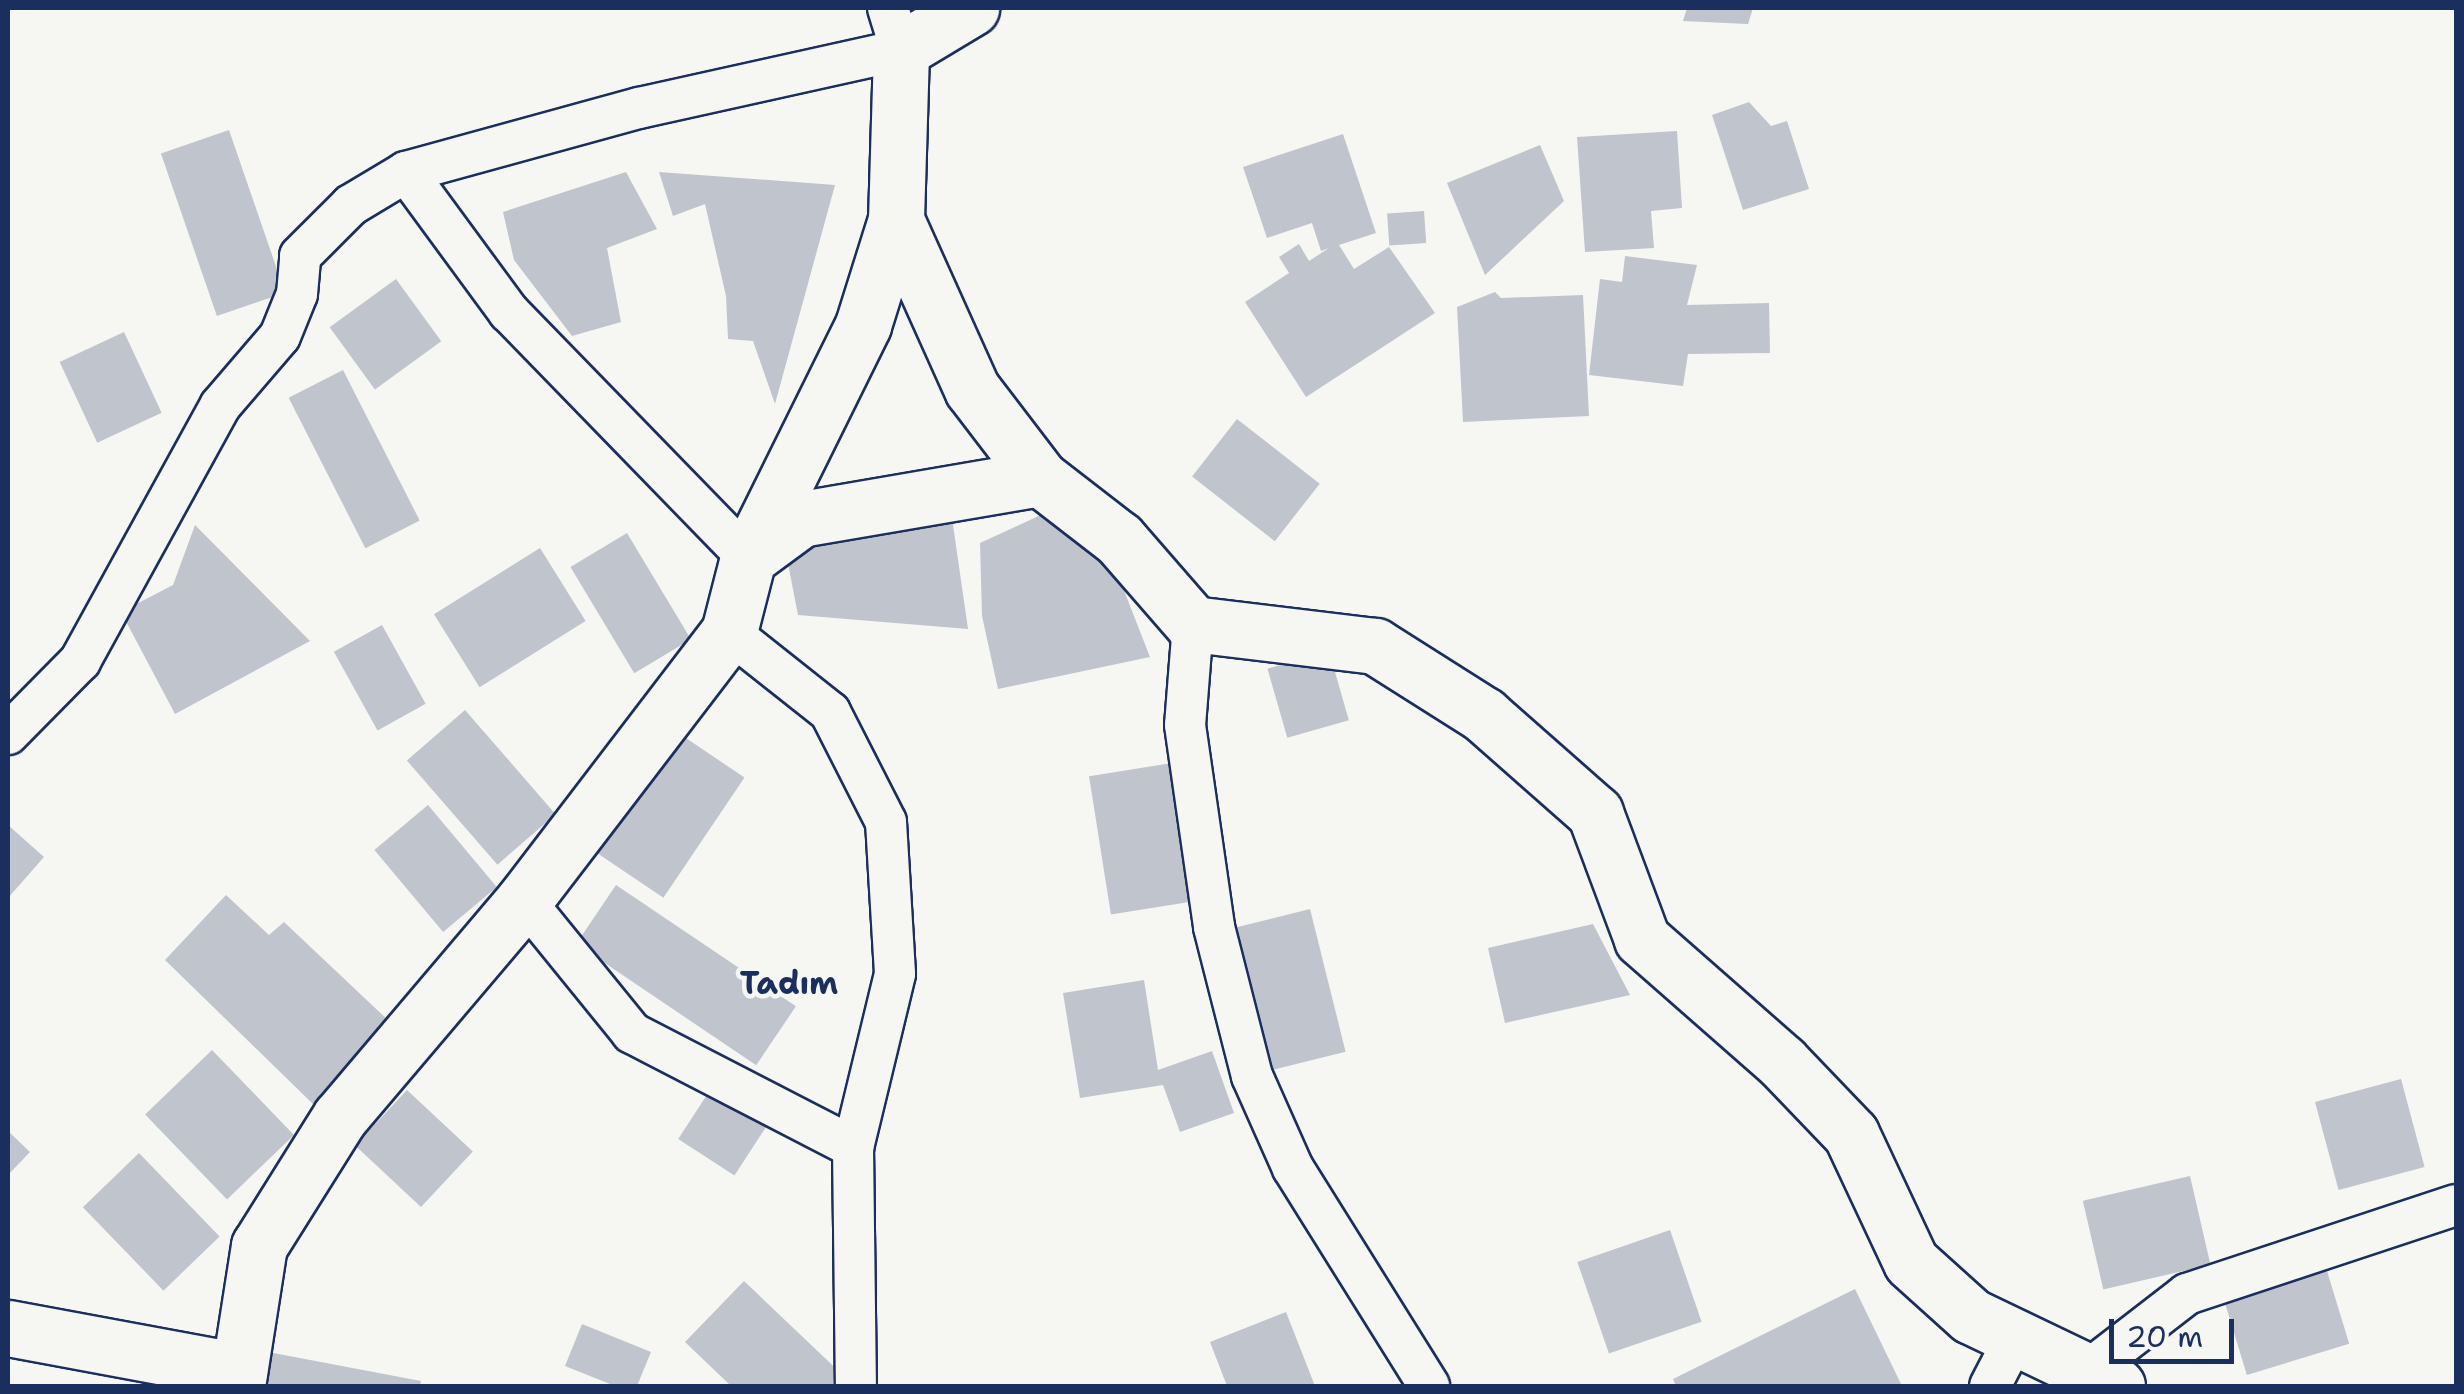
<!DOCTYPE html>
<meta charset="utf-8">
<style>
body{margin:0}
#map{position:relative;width:2464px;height:1394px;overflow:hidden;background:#f6f6f2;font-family:"Shantell Sans",sans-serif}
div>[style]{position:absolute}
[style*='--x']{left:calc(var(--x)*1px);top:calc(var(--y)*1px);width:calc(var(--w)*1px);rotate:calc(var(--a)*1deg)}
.building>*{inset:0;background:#c0c4cd;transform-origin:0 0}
.roads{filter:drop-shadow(2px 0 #1b2f5e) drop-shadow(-2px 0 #1b2f5e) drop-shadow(0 2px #1b2f5e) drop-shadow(0 -2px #1b2f5e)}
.street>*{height:40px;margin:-20px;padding:0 20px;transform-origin:20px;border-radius:20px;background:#f6f6f2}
.secondary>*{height:55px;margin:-27.5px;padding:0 27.5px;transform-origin:27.5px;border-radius:27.5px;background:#f6f6f2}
span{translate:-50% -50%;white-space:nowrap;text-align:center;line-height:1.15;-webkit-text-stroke:9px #f6f6f2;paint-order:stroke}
.quarter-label{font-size:32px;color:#1b2f5e;font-weight:700}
.frame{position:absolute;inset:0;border:10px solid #1b2f5e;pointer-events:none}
.scale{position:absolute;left:2109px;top:1319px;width:125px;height:45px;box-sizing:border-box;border:5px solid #1b2f5e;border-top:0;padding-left:12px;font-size:30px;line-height:35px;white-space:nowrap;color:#1b2f5e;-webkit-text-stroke:8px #f6f6f2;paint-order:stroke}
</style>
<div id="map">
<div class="building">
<div style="clip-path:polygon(1687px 8px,1753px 8px,1748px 24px,1683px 21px)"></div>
<div style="clip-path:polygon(1749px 102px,1771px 126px,1787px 121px,1809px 189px,1743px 210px,1712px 115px)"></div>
<div style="left:229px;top:130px;width:172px;height:72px;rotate:71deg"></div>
<div style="clip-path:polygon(1677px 131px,1682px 208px,1651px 211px,1654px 248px,1585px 252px,1577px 137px)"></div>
<div style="clip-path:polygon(1343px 134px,1376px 233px,1339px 245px,1354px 269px,1389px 247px,1435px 313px,1306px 397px,1245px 302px,1289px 273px,1279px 257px,1299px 244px,1309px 261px,1329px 248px,1321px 251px,1312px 223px,1267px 238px,1243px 167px)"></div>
<div style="clip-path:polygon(1540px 145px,1564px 201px,1485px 275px,1447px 183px)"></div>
<div style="clip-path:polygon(626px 172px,657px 229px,607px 248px,621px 322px,572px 336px,514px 260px,503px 212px)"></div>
<div style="clip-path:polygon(659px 172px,835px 185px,775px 404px,753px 341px,728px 339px,726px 296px,705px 204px,673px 216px)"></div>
<div style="left:1424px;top:211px;width:32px;height:37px;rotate:86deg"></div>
<div style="clip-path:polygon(1625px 256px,1697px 265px,1687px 305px,1769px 303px,1770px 353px,1688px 354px,1683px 386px,1589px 375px,1600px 279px,1622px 282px)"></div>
<div style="left:396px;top:279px;width:77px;height:82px;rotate:54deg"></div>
<div style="clip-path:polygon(1495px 292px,1501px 298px,1583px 295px,1589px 416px,1463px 422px,1457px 307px)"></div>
<div style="left:124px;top:332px;width:89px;height:71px;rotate:65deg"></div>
<div style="left:343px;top:370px;width:169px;height:61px;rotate:63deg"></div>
<div style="left:1237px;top:419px;width:105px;height:73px;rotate:38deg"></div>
<div style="clip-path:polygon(1043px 514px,1116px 570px,1150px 657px,998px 689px,982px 616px,980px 543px)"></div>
<div style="clip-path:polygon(952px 518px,968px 629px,798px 615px,786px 553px)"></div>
<div style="clip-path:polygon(195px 525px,310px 641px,175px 714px,121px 612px,173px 585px)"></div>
<div style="left:627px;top:533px;width:124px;height:66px;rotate:59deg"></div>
<div style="left:540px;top:548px;width:86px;height:125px;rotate:58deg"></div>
<div style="left:382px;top:625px;width:90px;height:55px;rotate:61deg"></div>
<div style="left:1329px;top:651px;width:72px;height:64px;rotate:74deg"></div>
<div style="left:465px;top:710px;width:138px;height:77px;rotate:49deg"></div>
<div style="left:674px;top:730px;width:85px;height:145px;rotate:34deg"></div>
<div style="left:1172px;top:763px;width:140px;height:84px;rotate:81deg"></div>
<div style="left:428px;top:805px;width:107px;height:70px;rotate:50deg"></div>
<div style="clip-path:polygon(8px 825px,44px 857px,8px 898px)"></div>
<div style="left:616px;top:885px;width:217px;height:71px;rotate:34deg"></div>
<div style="clip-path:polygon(226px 895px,269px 935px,284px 922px,390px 1022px,314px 1105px,165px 960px)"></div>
<div style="left:1310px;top:909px;width:147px;height:86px;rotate:76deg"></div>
<div style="clip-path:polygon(1593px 924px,1630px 995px,1505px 1023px,1488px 948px)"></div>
<div style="clip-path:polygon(1144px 980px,1158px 1070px,1212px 1051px,1234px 1113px,1180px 1132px,1163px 1085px,1080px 1098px,1063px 993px)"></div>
<div style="left:212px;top:1050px;width:118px;height:93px;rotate:46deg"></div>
<div style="left:2401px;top:1079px;width:91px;height:89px;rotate:75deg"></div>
<div style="left:712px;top:1087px;width:67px;height:62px;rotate:33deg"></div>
<div style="left:407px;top:1090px;width:90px;height:76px;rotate:43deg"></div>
<div style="clip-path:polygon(8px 1131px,30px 1152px,8px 1175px)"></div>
<div style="left:139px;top:1153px;width:116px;height:78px;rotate:46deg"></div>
<div style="left:2190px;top:1176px;width:91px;height:110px;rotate:77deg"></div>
<div style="left:1670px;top:1230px;width:97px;height:98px;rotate:71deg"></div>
<div style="left:2327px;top:1271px;width:76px;height:107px;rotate:73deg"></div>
<div style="clip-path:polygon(744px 1281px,847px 1379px,840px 1386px,731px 1386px,685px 1342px)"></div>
<div style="clip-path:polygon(1855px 1289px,1902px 1386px,1676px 1386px,1673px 1379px)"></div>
<div style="clip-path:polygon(1286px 1312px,1315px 1386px,1227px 1386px,1210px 1342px)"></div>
<div style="clip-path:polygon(582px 1324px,651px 1352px,637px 1386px,615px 1386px,565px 1366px)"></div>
<div style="clip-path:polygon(268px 1352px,421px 1381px,420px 1386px,262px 1386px)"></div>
</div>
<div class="roads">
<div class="street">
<div style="--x:406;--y:172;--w:174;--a:53.7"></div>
<div style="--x:509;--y:312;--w:343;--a:45.8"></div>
<div style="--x:1193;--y:624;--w:101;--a:94.5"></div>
<div style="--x:1185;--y:725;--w:204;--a:81.8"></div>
<div style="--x:1214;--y:927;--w:154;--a:75.7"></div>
<div style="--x:1252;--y:1076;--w:101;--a:66"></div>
<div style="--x:1293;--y:1168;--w:257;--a:58"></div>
<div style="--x:729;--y:632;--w:129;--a:38.4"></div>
<div style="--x:830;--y:712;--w:123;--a:63"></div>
<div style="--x:886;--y:822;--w:152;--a:86.6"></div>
<div style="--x:895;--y:974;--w:178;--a:103.6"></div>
<div style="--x:853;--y:1147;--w:239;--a:89.3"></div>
<div style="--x:8;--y:734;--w:103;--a:-45.4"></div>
<div style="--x:80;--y:661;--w:291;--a:-61.2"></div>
<div style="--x:220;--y:406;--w:92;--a:-49.4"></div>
<div style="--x:280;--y:336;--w:45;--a:-68"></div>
<div style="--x:297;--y:294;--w:38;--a:-85"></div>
<div style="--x:300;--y:256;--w:72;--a:-45"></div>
<div style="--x:351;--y:205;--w:64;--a:-31"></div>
<div style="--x:406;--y:172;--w:242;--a:-15.4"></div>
<div style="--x:639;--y:108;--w:268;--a:-12.5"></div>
<div style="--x:901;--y:50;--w:44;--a:-107.2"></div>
<div style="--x:524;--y:900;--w:171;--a:50.9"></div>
<div style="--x:632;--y:1033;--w:249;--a:27.3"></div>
<div style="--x:2086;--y:1372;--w:128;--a:-37.7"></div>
<div style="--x:2187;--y:1294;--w:283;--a:-18.3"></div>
<div style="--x:1990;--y:1386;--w:54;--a:-62.5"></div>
</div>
<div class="secondary">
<div style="--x:896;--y:220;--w:185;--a:65.8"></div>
<div style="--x:972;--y:389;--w:112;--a:52.6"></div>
<div style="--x:748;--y:558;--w:66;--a:-36.3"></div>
<div style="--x:801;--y:519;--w:242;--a:-9.7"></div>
<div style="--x:1040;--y:478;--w:100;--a:37.7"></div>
<div style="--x:1119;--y:539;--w:113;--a:49"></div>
<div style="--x:1193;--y:624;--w:183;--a:6.9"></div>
<div style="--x:1375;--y:646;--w:129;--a:32.3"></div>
<div style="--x:1484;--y:715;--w:148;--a:41.4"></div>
<div style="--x:1595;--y:813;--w:134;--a:69.5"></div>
<div style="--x:1642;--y:939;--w:186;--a:41.3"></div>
<div style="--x:1782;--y:1062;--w:100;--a:46.2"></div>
<div style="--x:1851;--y:1134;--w:141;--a:64.9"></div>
<div style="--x:1911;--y:1262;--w:81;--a:42"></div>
<div style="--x:1971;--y:1316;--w:162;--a:25.6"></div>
<div style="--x:8;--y:1328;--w:235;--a:10.5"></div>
<div style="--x:237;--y:1386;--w:142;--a:-81.1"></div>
<div style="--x:259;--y:1246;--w:152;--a:-57.9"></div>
<div style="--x:340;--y:1117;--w:285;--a:-49.7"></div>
<div style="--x:524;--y:900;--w:337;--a:-52.6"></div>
<div style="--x:729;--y:632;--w:76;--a:-75.6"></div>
<div style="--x:748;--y:558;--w:260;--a:-63.7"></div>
<div style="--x:863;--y:325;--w:110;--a:-72.6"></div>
<div style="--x:896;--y:220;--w:170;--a:-88.3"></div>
<div style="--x:901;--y:50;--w:82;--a:-31"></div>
</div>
</div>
<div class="quarter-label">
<span style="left:789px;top:983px">Tadım</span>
</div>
<div class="frame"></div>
<div class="scale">20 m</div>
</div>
